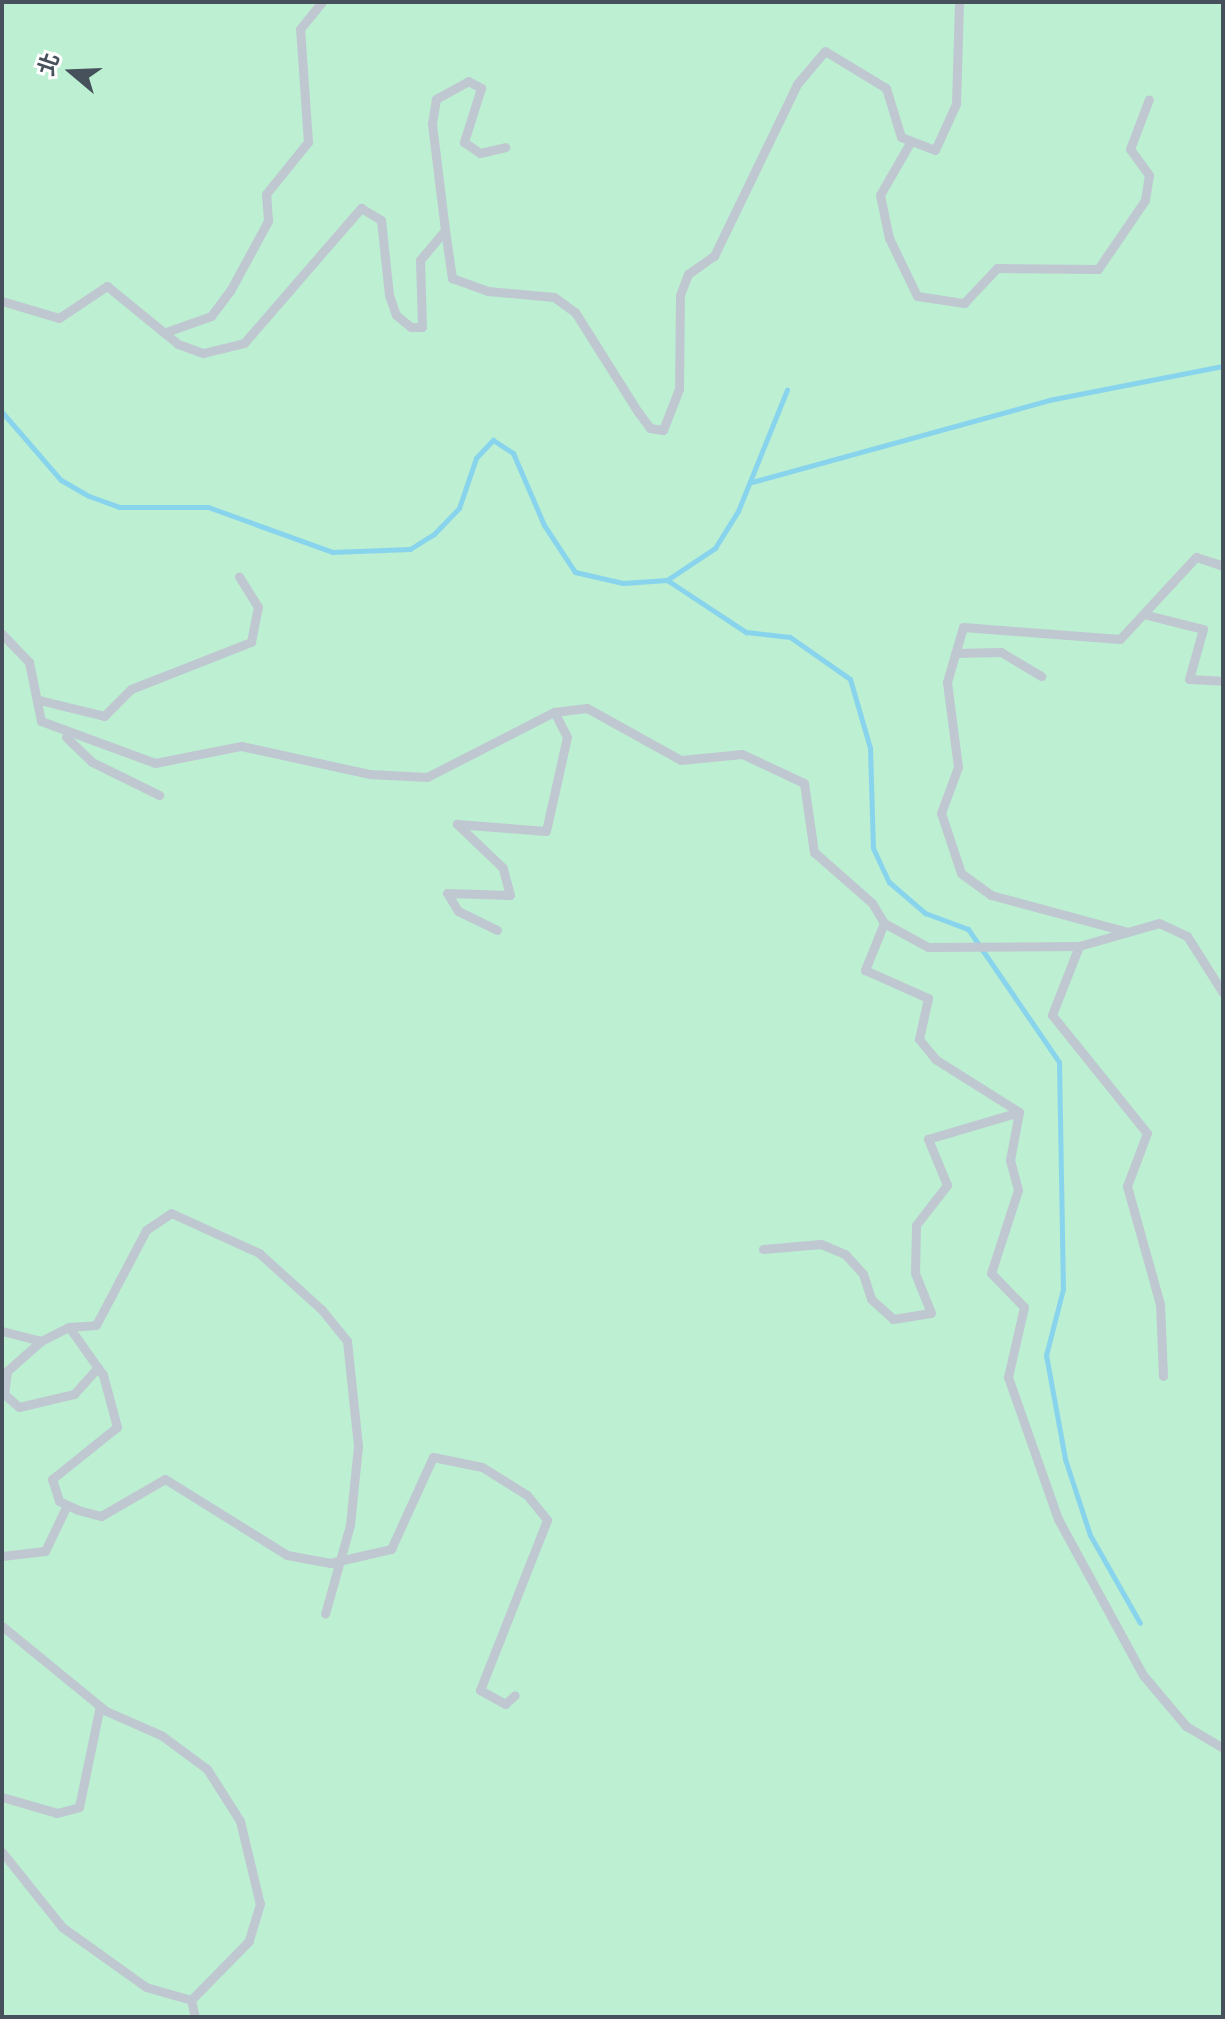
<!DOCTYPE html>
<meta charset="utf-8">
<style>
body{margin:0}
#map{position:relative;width:1225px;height:2019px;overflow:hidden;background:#f1efef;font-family:"Roboto Condensed","Noto Sans TC",sans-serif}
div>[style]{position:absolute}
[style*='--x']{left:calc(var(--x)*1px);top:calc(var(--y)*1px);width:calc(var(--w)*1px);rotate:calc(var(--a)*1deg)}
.green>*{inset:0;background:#bdefd2;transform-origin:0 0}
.stream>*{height:5px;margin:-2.5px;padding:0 2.5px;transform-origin:2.5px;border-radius:2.5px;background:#89d4ed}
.lane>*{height:9px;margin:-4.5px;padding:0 4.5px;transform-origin:4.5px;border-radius:4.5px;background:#bfc8d1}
span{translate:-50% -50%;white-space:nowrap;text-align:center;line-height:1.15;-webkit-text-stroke:8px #fff;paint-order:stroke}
.frame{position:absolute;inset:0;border:4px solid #47515c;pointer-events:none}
.north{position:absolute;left:32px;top:32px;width:80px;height:80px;-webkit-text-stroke:6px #fff;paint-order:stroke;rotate:289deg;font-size:22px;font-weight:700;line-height:32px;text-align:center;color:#47515c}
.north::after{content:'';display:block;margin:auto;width:28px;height:36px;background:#47515c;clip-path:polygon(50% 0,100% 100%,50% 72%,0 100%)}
</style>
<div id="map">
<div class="green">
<div style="left:2px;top:2px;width:1221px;height:2015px"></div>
</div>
<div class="stream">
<div style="--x:2;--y:412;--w:90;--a:49.1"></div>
<div style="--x:61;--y:480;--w:32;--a:30"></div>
<div style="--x:89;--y:496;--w:32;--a:20"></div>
<div style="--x:119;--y:507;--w:89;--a:0"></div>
<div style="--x:208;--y:507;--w:132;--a:19.9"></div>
<div style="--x:332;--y:552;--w:78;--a:-2.2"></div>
<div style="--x:410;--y:549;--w:28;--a:-32"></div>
<div style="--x:434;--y:534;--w:36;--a:-46"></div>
<div style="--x:459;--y:508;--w:53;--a:-71.2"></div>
<div style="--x:476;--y:458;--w:25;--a:-47"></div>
<div style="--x:493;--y:440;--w:24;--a:33"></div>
<div style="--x:513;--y:453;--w:78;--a:66.7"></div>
<div style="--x:544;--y:525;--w:56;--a:56.6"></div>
<div style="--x:575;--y:572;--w:49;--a:12.9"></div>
<div style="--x:623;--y:583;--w:44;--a:-3.9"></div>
<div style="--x:667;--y:580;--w:95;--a:33.4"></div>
<div style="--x:746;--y:632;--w:44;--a:6.5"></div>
<div style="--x:790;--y:637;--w:73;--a:35"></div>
<div style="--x:850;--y:679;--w:72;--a:73.8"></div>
<div style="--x:870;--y:748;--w:100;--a:88.3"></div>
<div style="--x:873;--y:848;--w:38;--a:65"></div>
<div style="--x:889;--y:882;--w:48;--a:40.7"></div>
<div style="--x:925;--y:913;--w:46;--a:20.4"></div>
<div style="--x:968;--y:929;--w:161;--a:55.6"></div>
<div style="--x:1059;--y:1062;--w:227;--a:89"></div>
<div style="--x:1063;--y:1289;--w:68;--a:104.4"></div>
<div style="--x:1046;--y:1355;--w:106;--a:79.6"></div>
<div style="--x:1065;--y:1459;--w:80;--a:71.8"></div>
<div style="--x:1090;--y:1535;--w:101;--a:60.4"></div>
<div style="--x:752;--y:482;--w:308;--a:-15.4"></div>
<div style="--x:1049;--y:400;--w:177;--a:-11.1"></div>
<div style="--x:667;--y:580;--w:58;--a:-33.7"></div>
<div style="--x:715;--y:548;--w:44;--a:-58.1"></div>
<div style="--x:738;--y:511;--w:131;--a:-68"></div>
</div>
<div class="lane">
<div style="--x:911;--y:141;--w:62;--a:119.9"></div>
<div style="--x:880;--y:195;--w:44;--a:78.2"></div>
<div style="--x:889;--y:238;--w:64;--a:64.2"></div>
<div style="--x:917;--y:296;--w:48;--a:8.5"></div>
<div style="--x:964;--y:303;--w:48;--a:-46.7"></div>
<div style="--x:997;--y:268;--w:101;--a:0.6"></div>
<div style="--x:1098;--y:269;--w:83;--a:-55.7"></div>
<div style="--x:1145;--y:200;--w:25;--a:-81"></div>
<div style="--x:1149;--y:175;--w:32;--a:-126"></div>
<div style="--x:1130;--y:149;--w:53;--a:-69.2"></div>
<div style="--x:445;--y:230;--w:107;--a:-97"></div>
<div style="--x:432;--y:124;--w:25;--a:-81"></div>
<div style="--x:436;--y:99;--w:37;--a:-29"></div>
<div style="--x:468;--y:81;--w:15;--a:28"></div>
<div style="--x:481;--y:88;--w:57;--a:107.5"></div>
<div style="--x:464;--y:142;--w:19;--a:35"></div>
<div style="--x:480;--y:153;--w:26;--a:-13"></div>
<div style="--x:2;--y:301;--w:59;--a:16.6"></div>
<div style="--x:59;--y:318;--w:58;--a:-33.7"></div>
<div style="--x:107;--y:286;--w:92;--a:39.2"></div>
<div style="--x:178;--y:344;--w:27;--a:20"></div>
<div style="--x:203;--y:353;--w:42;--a:-13.7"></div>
<div style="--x:244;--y:343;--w:179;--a:-49.1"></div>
<div style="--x:361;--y:208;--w:23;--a:31"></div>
<div style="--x:381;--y:220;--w:75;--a:83.9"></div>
<div style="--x:389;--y:295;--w:21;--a:71"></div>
<div style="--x:396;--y:315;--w:19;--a:39"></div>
<div style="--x:411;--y:327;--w:11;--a:0"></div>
<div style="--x:422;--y:327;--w:67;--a:-91.7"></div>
<div style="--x:420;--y:260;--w:39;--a:-50"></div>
<div style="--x:445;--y:230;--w:49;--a:81.7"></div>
<div style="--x:452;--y:278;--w:38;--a:20"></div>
<div style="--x:488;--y:291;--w:66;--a:5.2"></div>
<div style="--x:554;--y:297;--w:26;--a:36"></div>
<div style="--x:575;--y:312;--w:118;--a:57.8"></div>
<div style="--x:638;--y:412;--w:20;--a:53"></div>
<div style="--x:650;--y:428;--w:13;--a:9"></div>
<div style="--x:663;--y:430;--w:44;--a:-68.7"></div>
<div style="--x:679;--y:389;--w:94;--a:-89.4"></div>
<div style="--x:680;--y:295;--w:22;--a:-69"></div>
<div style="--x:688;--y:274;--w:32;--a:-35"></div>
<div style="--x:714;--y:256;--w:191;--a:-64.2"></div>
<div style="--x:797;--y:84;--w:43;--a:-49.7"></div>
<div style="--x:825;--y:51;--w:71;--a:31.2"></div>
<div style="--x:886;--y:88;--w:51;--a:73"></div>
<div style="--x:901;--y:137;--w:36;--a:21"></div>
<div style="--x:935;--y:150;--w:51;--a:-65.5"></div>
<div style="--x:956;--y:104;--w:102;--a:-88.3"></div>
<div style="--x:166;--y:332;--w:48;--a:-19.6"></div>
<div style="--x:211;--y:316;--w:31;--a:-53"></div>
<div style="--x:230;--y:291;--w:80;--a:-61.5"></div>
<div style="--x:268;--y:221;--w:27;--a:-94"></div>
<div style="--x:266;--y:194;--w:67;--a:-51.1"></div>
<div style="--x:308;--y:142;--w:113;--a:-94"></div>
<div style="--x:300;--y:29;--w:35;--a:-51"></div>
<div style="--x:1147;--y:615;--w:58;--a:14"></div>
<div style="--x:1203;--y:629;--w:52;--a:105.6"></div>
<div style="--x:1189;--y:679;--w:34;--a:3"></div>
<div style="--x:2;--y:634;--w:39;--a:46"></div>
<div style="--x:29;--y:662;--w:60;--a:78.5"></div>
<div style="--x:41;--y:721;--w:121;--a:20.2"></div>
<div style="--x:155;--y:763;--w:88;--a:-11.2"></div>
<div style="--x:241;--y:746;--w:131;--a:12.3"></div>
<div style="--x:369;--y:774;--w:58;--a:3"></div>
<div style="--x:427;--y:777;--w:143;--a:-27.1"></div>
<div style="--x:554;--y:712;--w:33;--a:-7"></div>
<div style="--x:587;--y:708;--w:107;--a:29"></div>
<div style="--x:681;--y:760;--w:61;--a:-5.6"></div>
<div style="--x:742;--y:754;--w:68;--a:25.1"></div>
<div style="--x:804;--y:783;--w:70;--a:81.8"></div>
<div style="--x:814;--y:852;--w:77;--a:41.3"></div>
<div style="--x:872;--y:903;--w:23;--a:59"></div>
<div style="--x:884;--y:923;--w:50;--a:28.6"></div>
<div style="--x:928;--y:947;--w:151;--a:-0.4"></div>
<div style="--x:1079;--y:946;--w:83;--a:-16"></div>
<div style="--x:1159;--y:923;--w:31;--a:25"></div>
<div style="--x:1187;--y:936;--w:67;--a:57.7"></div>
<div style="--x:955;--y:653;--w:46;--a:-1.2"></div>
<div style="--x:1001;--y:652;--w:47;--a:31"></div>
<div style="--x:39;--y:700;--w:67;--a:13.8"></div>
<div style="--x:104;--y:716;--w:38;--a:-45"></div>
<div style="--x:131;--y:689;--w:129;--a:-21.4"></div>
<div style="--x:251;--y:642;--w:36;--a:-79"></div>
<div style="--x:258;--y:607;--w:36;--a:-122"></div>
<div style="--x:66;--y:737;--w:36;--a:44"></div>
<div style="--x:92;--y:762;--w:75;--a:26.2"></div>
<div style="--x:884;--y:923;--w:51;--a:112"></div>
<div style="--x:865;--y:970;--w:69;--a:24"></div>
<div style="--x:928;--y:998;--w:42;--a:102.4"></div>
<div style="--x:919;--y:1039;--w:26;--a:51"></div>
<div style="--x:935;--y:1059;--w:99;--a:32.2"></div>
<div style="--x:1019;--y:1112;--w:49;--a:100.6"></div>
<div style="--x:1010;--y:1160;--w:31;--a:75"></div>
<div style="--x:1018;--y:1190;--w:87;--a:108"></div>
<div style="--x:991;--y:1273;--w:47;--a:45.9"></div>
<div style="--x:1024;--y:1307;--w:72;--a:102.9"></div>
<div style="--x:1008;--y:1377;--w:151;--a:70.6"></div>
<div style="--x:1058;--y:1519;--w:178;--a:61.4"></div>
<div style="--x:1143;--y:1675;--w:67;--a:49.9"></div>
<div style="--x:1186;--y:1726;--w:43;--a:30.7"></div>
<div style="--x:497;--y:930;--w:43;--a:-154"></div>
<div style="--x:458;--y:911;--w:21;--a:-121"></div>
<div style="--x:447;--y:893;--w:63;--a:1.8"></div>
<div style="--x:510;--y:895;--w:28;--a:-105"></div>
<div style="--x:503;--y:868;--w:64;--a:-136.3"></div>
<div style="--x:457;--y:824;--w:89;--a:4.5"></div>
<div style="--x:546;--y:831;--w:96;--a:-77.4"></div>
<div style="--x:567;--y:737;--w:28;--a:-117"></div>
<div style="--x:1128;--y:932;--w:142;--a:-164.9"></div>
<div style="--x:991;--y:895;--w:37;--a:-144"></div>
<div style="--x:961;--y:873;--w:63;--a:-108.4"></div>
<div style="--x:941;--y:813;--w:49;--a:-69.7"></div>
<div style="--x:958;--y:767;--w:86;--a:-97.4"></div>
<div style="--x:947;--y:682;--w:57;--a:-73.8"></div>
<div style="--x:963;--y:627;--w:157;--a:4.4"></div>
<div style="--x:1120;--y:639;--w:112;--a:-47.2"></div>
<div style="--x:1196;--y:557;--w:28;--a:18"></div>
<div style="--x:1079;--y:946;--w:74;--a:111.4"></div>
<div style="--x:1052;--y:1015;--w:151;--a:51.2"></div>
<div style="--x:1147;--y:1133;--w:57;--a:110.7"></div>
<div style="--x:1127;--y:1186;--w:123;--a:74.4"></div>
<div style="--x:1160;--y:1304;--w:72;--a:87.6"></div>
<div style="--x:763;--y:1249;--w:58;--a:-4.9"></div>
<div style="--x:821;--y:1244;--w:26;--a:23"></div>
<div style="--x:845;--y:1254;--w:27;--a:48"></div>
<div style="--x:863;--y:1274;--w:26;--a:72"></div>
<div style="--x:871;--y:1299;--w:30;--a:42"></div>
<div style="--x:893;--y:1319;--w:38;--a:-9"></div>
<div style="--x:931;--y:1313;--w:43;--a:-111.8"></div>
<div style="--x:915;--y:1273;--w:48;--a:-88.8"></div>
<div style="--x:916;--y:1225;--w:51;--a:-52.2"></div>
<div style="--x:947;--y:1185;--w:50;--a:-112.4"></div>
<div style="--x:928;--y:1139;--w:95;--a:-16.5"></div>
<div style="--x:69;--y:1327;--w:27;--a:-4"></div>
<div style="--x:96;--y:1325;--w:107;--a:-62.2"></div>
<div style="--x:146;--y:1230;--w:30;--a:-34"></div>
<div style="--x:171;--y:1213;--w:97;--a:24.4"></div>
<div style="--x:259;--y:1253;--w:85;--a:42.1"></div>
<div style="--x:322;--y:1310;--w:40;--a:51"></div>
<div style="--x:347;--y:1341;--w:106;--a:84"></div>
<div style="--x:358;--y:1446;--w:79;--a:95.8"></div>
<div style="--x:350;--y:1525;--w:92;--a:105.7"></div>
<div style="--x:2;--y:1331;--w:40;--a:14.4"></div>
<div style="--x:41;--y:1341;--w:31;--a:-27"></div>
<div style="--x:69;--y:1327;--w:59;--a:54.7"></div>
<div style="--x:103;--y:1375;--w:54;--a:74.9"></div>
<div style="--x:117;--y:1427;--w:83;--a:141.3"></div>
<div style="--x:52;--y:1479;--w:23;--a:72"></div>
<div style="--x:59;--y:1501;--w:21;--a:25"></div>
<div style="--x:78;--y:1510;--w:24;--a:15"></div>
<div style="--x:101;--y:1516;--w:74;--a:-30"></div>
<div style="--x:165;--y:1479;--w:144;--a:31.9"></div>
<div style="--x:287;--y:1555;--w:44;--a:10.5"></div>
<div style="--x:330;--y:1563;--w:63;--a:-12.9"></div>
<div style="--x:391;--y:1549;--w:101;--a:-65.5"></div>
<div style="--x:433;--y:1457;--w:50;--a:11.5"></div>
<div style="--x:482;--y:1467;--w:53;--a:31.9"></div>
<div style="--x:527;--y:1495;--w:32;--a:51"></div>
<div style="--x:547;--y:1520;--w:183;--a:111.5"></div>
<div style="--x:480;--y:1690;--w:29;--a:29"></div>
<div style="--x:505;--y:1704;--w:13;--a:-42"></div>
<div style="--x:41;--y:1341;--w:45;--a:138.6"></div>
<div style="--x:7;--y:1371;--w:23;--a:97"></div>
<div style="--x:4;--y:1394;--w:20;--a:41"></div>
<div style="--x:19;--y:1407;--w:57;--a:-13.3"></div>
<div style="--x:74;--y:1394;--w:36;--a:-48"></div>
<div style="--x:2;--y:1556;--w:43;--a:-6.6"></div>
<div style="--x:45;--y:1551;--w:51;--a:-64.4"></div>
<div style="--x:2;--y:1626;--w:134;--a:39.3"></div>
<div style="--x:106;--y:1711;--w:60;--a:23.6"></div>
<div style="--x:161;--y:1735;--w:57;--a:36.5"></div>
<div style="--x:207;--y:1769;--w:62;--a:57.6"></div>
<div style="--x:240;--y:1821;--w:85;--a:76.5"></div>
<div style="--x:260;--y:1904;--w:39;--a:107"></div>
<div style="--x:249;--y:1941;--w:83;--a:134.5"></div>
<div style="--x:191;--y:2000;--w:17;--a:77"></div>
<div style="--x:2;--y:1797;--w:57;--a:16.2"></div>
<div style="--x:57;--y:1813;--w:23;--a:-15"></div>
<div style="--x:79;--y:1807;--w:103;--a:-78.3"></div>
<div style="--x:2;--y:1852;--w:96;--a:51.3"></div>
<div style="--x:62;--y:1927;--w:103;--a:35.5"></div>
<div style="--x:146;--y:1987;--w:47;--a:16.1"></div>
</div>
<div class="frame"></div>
<div class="north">北</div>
</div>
